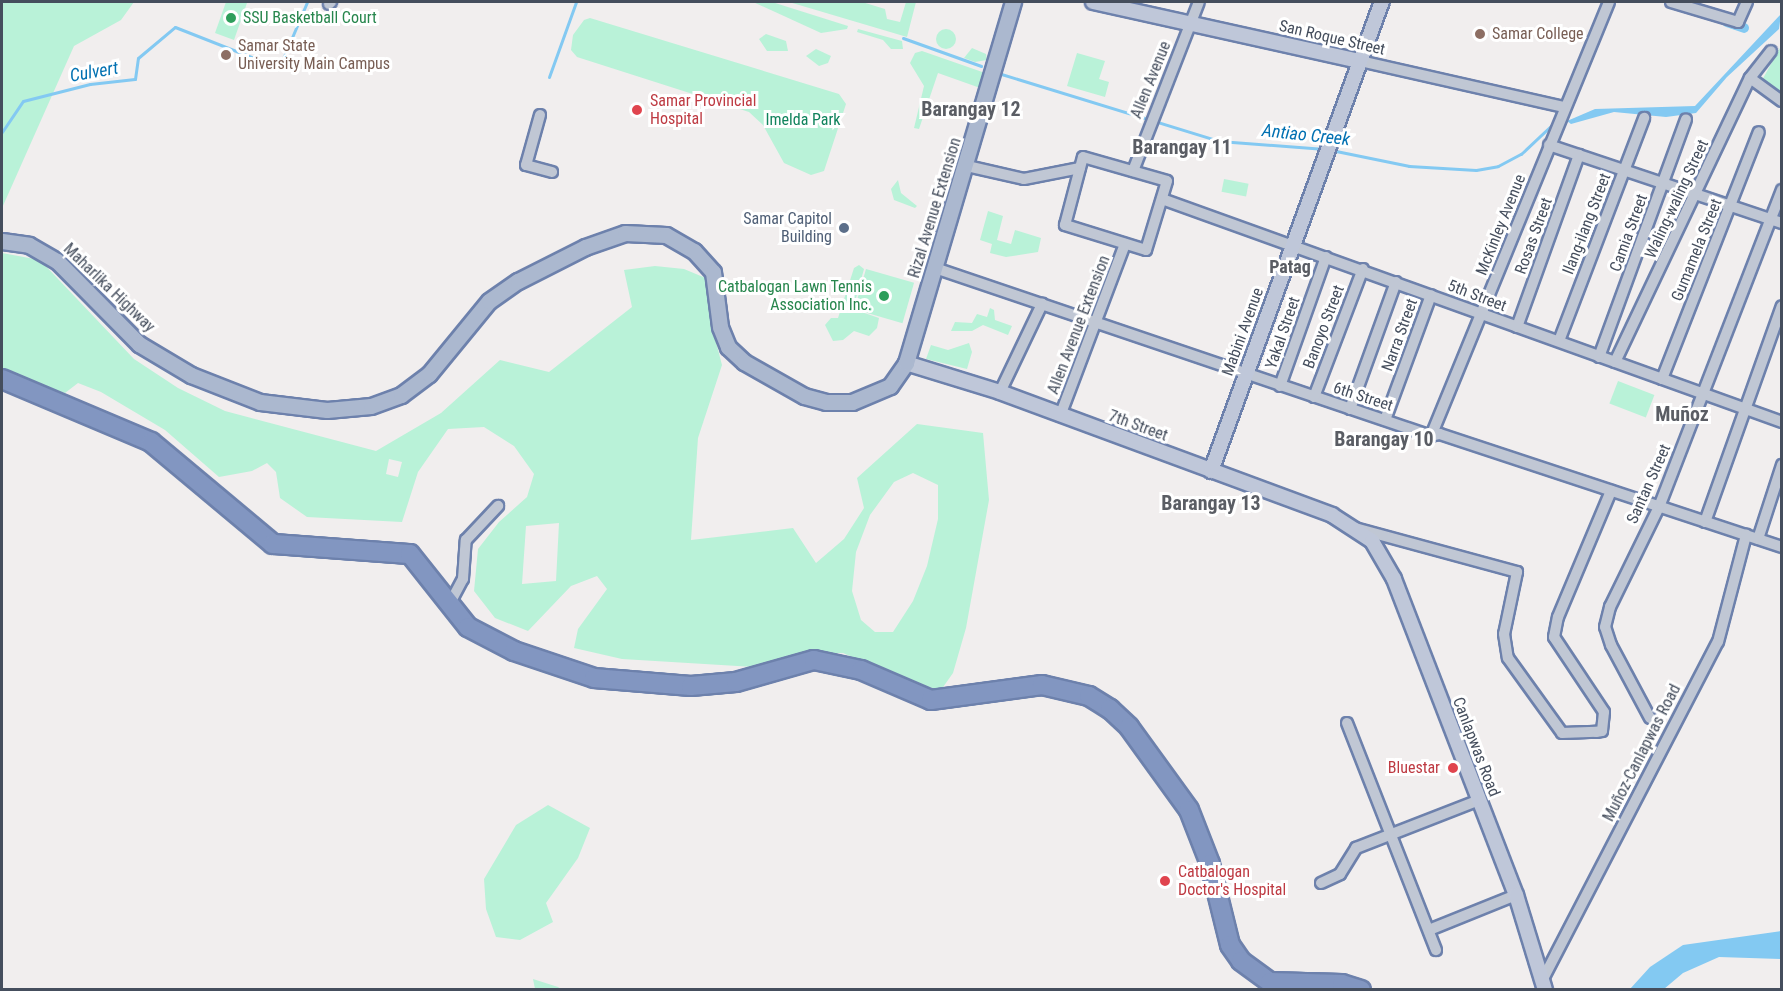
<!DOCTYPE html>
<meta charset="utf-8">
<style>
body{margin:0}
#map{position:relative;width:1783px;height:991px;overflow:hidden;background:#f1eeee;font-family:"Roboto Condensed",sans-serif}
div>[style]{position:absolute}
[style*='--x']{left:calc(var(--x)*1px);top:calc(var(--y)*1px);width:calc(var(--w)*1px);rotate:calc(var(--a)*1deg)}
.green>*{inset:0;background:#b9f2d8;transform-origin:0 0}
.round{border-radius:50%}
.water>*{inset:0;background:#83c9f2}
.stream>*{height:3px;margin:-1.5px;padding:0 1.5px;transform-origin:1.5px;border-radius:1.5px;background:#83c9f2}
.canal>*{height:10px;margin:-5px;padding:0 5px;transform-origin:5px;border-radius:5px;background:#83c9f2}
.roads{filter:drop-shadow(2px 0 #6d81ac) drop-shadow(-2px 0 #6d81ac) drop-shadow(0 2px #6d81ac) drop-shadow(0 -2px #6d81ac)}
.street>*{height:10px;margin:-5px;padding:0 5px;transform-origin:5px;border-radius:5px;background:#c0c7d4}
.secondary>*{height:14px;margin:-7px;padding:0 7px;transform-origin:7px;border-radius:7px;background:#bfc7d9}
.primary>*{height:15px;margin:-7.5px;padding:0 7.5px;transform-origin:7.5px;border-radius:7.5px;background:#abb8cf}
.highway>*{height:18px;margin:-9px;padding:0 9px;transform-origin:9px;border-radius:9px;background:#8296c1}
.dots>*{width:16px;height:16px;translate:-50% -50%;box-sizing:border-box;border:3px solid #fff;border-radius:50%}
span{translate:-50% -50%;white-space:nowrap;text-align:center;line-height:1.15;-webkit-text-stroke:6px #fff;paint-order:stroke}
.leisure-label{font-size:16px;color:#27864d}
.left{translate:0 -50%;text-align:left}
.right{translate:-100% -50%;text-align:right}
.education-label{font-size:16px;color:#785e54}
.street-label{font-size:16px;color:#454e5d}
.health-label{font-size:16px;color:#be3a42}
.park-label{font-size:16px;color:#10835c}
.service-label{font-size:16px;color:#4e5e75}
.water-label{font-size:18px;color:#0271b2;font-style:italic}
.neighbourhood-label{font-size:18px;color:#5a5d64;font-weight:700}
.quarter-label{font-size:20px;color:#5a5d64;font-weight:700}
.frame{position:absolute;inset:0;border:3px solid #454e5d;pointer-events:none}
</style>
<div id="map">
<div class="green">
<div style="clip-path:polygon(2px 2px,134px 2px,121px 20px,74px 46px,2px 208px)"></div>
<div style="clip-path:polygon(226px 2px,247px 3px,234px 40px,215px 33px)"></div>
<div style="clip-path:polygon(753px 2px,772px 2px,848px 26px,847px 29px,821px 33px)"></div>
<div style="clip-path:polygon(789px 2px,862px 2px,885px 9px,887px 19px,900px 22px,906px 2px,916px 2px,907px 37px)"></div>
<div style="clip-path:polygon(590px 18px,839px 94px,846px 104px,824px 171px,811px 175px,784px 163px,763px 125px,749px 112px,577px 57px,571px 50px,573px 35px,584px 20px)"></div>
<div class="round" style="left:936px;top:29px;width:20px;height:20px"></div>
<div style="clip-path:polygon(858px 29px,902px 41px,903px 49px,891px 49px,883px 40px,857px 32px)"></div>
<div style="clip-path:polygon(766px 34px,786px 41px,788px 51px,767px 51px,759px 39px)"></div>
<div style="clip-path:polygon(1781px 46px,1781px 97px,1761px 82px)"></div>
<div style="clip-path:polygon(972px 48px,986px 54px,987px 60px,975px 62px,964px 58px)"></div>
<div style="clip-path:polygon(816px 49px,831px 56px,828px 63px,819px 66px,806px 56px)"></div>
<div style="clip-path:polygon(922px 51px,988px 74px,983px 89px,938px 73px,919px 129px,914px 128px,924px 86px,910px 63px,915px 53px)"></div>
<div style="clip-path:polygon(1077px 53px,1105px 61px,1099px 79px,1109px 82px,1105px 97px,1067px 86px)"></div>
<div style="left:1224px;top:179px;width:25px;height:13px;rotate:11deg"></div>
<div style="clip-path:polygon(898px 180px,901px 193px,917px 206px,915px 208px,894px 200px,891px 189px)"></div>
<div style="clip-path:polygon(988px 211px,1003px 216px,997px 240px,1011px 244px,1015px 230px,1041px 238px,1038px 252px,1006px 257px,990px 253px,992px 244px,980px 240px)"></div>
<div style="clip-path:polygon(evenodd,2px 253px,40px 260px,134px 359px,178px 388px,225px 411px,376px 451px,441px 413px,500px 360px,549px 372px,632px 307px,624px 270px,655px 266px,684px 269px,708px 279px,711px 323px,722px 365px,698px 438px,691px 540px,793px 528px,816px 563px,844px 539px,864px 508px,857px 478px,917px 424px,983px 433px,989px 500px,966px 628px,953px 673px,941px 690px,915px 684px,843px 653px,796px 654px,754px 667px,622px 659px,574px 648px,578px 629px,607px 589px,597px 576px,571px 586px,528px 631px,495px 618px,474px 591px,478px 549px,499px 522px,527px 497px,534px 474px,514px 446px,484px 427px,448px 429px,418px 472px,402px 522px,307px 517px,280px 498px,276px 472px,267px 463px,252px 471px,219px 477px,165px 430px,101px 392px,78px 383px,65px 393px,2px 373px,2px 253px,389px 459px,402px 462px,398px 477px,386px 474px,389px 459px,2px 253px,913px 473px,938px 485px,938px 519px,927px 566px,913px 601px,893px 632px,875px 632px,861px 620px,852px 591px,856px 552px,870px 515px,894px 482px,913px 473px,2px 253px,559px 523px,556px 581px,522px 584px,526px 526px,559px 523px)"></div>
<div style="clip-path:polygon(859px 265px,864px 269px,853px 309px,879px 318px,877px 328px,869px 336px,854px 331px,843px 340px,833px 341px,825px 325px,831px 318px,838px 318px,854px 268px)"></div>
<div style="left:866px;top:269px;width:50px;height:42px;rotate:16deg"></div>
<div style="clip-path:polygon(990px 308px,994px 310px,995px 320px,1012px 326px,1008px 335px,983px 325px,972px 331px,951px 331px,955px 322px,972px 323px,977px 314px,987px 317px)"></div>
<div style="clip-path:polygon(969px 343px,972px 352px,967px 369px,926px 359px,931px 345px,948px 350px)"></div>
<div style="left:1618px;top:381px;width:39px;height:24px;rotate:21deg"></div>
<div style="clip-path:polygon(548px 805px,590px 828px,578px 858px,546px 903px,553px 922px,520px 940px,496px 937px,486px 909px,484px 879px,516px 825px)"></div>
<div style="clip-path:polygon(533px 979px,558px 987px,561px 989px,535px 989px)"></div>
</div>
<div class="water">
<div style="clip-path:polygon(1781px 14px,1779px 29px,1727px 77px,1696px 113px,1666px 117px,1614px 112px,1571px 124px,1567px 121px,1595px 109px,1695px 106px)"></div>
<div style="clip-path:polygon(1781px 931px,1781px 959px,1719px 957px,1683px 973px,1664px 989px,1630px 989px,1650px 967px,1683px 945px)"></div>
</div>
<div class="stream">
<div style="--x:903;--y:38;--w:83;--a:19.7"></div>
<div style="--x:998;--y:73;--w:231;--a:17.1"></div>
<div style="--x:1219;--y:141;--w:106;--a:4.3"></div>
<div style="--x:549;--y:77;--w:80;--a:-70.2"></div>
<div style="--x:2;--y:132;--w:37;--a:-56"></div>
<div style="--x:23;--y:101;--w:69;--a:-14.2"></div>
<div style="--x:90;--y:84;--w:45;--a:-6.3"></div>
<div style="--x:135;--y:79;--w:21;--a:-82"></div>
<div style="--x:138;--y:58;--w:48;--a:-40"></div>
<div style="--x:175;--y:27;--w:112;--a:21.5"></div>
<div style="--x:279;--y:68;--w:72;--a:-67"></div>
<div style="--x:1331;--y:150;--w:80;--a:11.6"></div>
<div style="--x:1409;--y:166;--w:67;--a:3.4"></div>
<div style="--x:1476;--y:170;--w:22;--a:-10"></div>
<div style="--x:1498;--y:166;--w:26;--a:-28"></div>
<div style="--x:1521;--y:154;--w:47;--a:-43.3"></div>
</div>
<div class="canal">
<div style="--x:1727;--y:22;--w:18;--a:19"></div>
</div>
<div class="roads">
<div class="street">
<div style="--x:1671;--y:2;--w:70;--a:16.6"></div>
<div style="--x:1738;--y:22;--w:22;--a:-66"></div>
<div style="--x:329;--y:4;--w:3;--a:-45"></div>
<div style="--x:1360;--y:61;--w:209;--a:12.7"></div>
<div style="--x:1750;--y:78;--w:39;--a:36"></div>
<div style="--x:540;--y:115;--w:52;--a:105.6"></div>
<div style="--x:526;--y:165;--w:27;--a:15"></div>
<div style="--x:1549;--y:145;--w:246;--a:18.5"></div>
<div style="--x:1083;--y:157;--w:87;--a:15.9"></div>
<div style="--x:1167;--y:181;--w:72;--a:106.9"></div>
<div style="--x:1146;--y:250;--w:85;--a:-162.8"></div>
<div style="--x:1065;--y:225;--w:70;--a:-75.2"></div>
<div style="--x:967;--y:166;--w:58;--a:12.8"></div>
<div style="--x:1024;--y:179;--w:57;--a:-11.1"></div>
<div style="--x:1133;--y:171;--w:181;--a:-68.7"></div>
<div style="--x:1162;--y:199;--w:659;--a:19.78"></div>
<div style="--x:935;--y:268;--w:524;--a:18.71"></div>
<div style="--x:1431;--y:436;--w:9;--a:-13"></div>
<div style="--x:1440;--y:434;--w:360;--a:18.3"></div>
<div style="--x:1517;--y:327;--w:183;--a:-70.2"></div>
<div style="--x:1559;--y:341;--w:239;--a:-69.1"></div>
<div style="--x:1599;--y:357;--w:253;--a:-69.9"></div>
<div style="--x:1615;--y:362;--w:314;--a:-64.6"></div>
<div style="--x:1750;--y:78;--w:34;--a:-52"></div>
<div style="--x:1662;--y:379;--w:265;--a:-68.6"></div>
<div style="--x:1280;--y:386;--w:137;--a:-70.4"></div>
<div style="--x:1000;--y:392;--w:98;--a:-64.5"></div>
<div style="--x:1314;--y:397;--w:137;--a:-69.1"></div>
<div style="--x:1350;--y:409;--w:135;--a:-70.1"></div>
<div style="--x:1060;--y:416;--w:184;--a:-69.3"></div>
<div style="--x:1385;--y:420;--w:133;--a:-69.8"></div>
<div style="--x:1431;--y:436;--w:469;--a:-67.7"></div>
<div style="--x:1705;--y:522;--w:229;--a:-70.4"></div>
<div style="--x:1355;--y:528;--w:168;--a:15.2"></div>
<div style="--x:1517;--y:572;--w:63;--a:101.8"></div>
<div style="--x:1504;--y:634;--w:24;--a:81"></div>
<div style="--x:1508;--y:658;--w:92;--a:54.2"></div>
<div style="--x:1562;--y:733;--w:34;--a:-2"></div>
<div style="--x:1596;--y:732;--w:6;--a:-9"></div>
<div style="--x:1602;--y:731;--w:19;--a:-84"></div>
<div style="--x:1604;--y:712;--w:90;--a:-123.7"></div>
<div style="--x:1554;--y:637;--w:20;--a:-79"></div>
<div style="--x:1558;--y:617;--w:137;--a:-67.2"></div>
<div style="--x:1758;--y:539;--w:78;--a:-72"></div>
<div style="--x:449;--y:605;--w:30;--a:-62"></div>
<div style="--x:463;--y:579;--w:39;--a:-86"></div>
<div style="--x:466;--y:540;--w:47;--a:-46.7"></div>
<div style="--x:1650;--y:718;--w:83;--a:-118.1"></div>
<div style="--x:1611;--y:645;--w:19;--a:-108"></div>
<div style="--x:1605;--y:627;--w:21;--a:-76"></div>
<div style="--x:1610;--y:607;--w:111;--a:-63.9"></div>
<div style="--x:1659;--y:507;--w:340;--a:-68.8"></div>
<div style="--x:1347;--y:723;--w:244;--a:68.6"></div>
<div style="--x:1321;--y:883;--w:21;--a:-25"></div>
<div style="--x:1340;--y:874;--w:31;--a:-58"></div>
<div style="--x:1356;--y:848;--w:132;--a:-21.3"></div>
<div style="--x:1429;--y:930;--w:94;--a:-21.9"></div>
<div style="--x:1544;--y:977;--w:377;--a:-62.6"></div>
<div style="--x:1718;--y:642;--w:111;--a:-75.3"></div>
</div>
<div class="secondary">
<div style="--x:1093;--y:2;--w:273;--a:12.5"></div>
<div style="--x:906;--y:363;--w:98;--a:17.1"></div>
<div style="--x:1000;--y:392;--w:354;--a:20.3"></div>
<div style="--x:1332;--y:515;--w:48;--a:33"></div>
<div style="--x:1372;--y:541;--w:44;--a:59.9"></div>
<div style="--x:1394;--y:579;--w:339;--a:68.9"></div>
<div style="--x:1516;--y:895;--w:99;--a:73"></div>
<div style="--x:1211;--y:471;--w:499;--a:-70"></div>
</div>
<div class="primary">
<div style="--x:2;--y:241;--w:27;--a:8"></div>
<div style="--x:29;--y:245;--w:32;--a:30"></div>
<div style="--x:57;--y:261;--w:117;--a:45.3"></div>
<div style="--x:139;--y:344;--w:61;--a:30.8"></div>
<div style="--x:191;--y:375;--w:74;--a:21.4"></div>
<div style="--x:260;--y:402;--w:67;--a:6.8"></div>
<div style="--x:327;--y:410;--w:44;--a:-5.2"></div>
<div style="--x:371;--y:406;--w:32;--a:-20"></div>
<div style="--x:401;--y:395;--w:35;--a:-37"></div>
<div style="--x:429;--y:374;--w:94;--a:-50.6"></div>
<div style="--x:489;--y:301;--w:35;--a:-35"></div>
<div style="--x:518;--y:281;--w:75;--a:-26.9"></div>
<div style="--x:585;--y:247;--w:42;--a:-19.3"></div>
<div style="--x:625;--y:233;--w:41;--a:2.8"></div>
<div style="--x:666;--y:235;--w:32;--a:30"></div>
<div style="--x:694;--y:251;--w:28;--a:48"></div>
<div style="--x:713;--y:272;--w:55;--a:82.7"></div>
<div style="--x:720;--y:327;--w:22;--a:68"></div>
<div style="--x:728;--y:347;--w:22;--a:43"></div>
<div style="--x:744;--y:362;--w:69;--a:29.5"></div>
<div style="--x:804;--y:396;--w:23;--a:15"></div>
<div style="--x:826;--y:402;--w:26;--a:0"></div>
<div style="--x:852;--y:402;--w:41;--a:-22.8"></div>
<div style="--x:890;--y:386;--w:28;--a:-55"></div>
<div style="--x:906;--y:363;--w:377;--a:-73.5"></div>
</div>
<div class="highway">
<div style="--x:2;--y:379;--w:162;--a:22.9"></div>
<div style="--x:151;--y:442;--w:159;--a:39.9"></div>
<div style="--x:273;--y:544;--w:137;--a:4.2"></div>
<div style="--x:410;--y:554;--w:93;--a:51.5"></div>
<div style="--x:468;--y:627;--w:52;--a:27.6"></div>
<div style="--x:514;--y:651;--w:84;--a:18.6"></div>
<div style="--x:594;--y:678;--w:97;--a:4.7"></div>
<div style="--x:691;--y:686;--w:45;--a:-5.1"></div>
<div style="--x:736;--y:682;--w:81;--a:-15.8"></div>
<div style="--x:814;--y:660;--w:48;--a:12"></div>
<div style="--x:861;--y:670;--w:76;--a:23.2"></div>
<div style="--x:931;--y:700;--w:112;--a:-7.7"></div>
<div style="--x:1042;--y:685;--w:48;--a:13.2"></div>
<div style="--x:1089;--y:696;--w:25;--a:32"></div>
<div style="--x:1110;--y:709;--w:26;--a:43"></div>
<div style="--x:1129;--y:727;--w:102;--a:54.1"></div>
<div style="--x:1189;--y:810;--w:58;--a:68.7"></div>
<div style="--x:1210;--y:864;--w:83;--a:76.1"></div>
<div style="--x:1230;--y:945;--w:19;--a:55"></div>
<div style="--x:1241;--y:961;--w:36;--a:36"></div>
<div style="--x:1270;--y:982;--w:72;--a:1.6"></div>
<div style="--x:1342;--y:984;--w:20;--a:18"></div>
</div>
</div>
<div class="dots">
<div style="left:231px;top:18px;background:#2e9e5b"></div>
<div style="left:1480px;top:34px;background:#8d6e63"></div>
<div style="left:226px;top:55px;background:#8d6e63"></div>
<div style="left:637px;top:110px;background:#e0444e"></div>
<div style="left:844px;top:228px;background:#5c6f8a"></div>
<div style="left:884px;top:296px;background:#2e9e5b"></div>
<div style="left:1453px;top:768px;background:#e0444e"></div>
<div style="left:1165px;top:881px;background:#e0444e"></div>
</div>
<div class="leisure-label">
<span class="left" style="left:243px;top:18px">SSU Basketball Court</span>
<span class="right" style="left:872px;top:296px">Catbalogan Lawn Tennis<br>Association Inc.</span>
</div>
<div class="education-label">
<span class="left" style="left:1492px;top:34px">Samar College</span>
<span class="left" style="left:238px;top:55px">Samar State<br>University Main Campus</span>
</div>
<div class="street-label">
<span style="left:1332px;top:38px;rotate:13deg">San Roque Street</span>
<span style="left:1151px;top:80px;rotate:-68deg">Allen Avenue</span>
<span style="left:1677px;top:199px;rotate:-65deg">Waling-waling Street</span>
<span style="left:935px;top:208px;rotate:-73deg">Rizal Avenue Extension</span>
<span style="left:1587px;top:224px;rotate:-69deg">Ilang-ilang Street</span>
<span style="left:1501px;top:225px;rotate:-68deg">McKinley Avenue</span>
<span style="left:1629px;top:233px;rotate:-70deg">Camia Street</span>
<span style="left:1534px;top:236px;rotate:-70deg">Rosas Street</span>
<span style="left:1697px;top:250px;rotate:-68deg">Gumamela Street</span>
<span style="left:109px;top:288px;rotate:44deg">Maharlika Highway</span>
<span style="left:1477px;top:296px;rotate:21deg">5th Street</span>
<span style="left:1079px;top:325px;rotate:-69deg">Allen Avenue Extension</span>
<span style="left:1324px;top:327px;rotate:-69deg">Banoyo Street</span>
<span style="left:1243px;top:332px;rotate:-70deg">Mabini Avenue</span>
<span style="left:1283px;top:333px;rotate:-71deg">Yakal Street</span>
<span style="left:1400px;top:335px;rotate:-70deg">Narra Street</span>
<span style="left:1363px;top:397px;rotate:18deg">6th Street</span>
<span style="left:1138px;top:426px;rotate:20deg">7th Street</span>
<span style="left:1649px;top:484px;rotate:-66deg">Santan Street</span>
<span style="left:1476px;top:747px;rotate:69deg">Canlapwas Road</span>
<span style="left:1642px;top:753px;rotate:-63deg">Muñoz-Canlapwas Road</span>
</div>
<div class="health-label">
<span class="left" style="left:650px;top:110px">Samar Provincial<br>Hospital</span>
<span class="right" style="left:1440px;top:768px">Bluestar</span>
<span class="left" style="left:1178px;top:881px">Catbalogan<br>Doctor's Hospital</span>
</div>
<div class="park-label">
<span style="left:803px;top:120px">Imelda Park</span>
</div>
<div class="service-label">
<span class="right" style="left:832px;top:228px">Samar Capitol<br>Building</span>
</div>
<div class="water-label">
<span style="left:94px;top:72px;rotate:-10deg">Culvert</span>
<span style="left:1306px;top:135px;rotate:6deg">Antiao Creek</span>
</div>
<div class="neighbourhood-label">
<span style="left:1290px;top:267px">Patag</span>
</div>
<div class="quarter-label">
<span style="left:971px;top:109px">Barangay 12</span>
<span style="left:1182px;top:147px">Barangay 11</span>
<span style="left:1682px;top:414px">Muñoz</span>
<span style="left:1384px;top:439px">Barangay 10</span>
<span style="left:1211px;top:503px">Barangay 13</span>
</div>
<div class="frame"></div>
</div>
